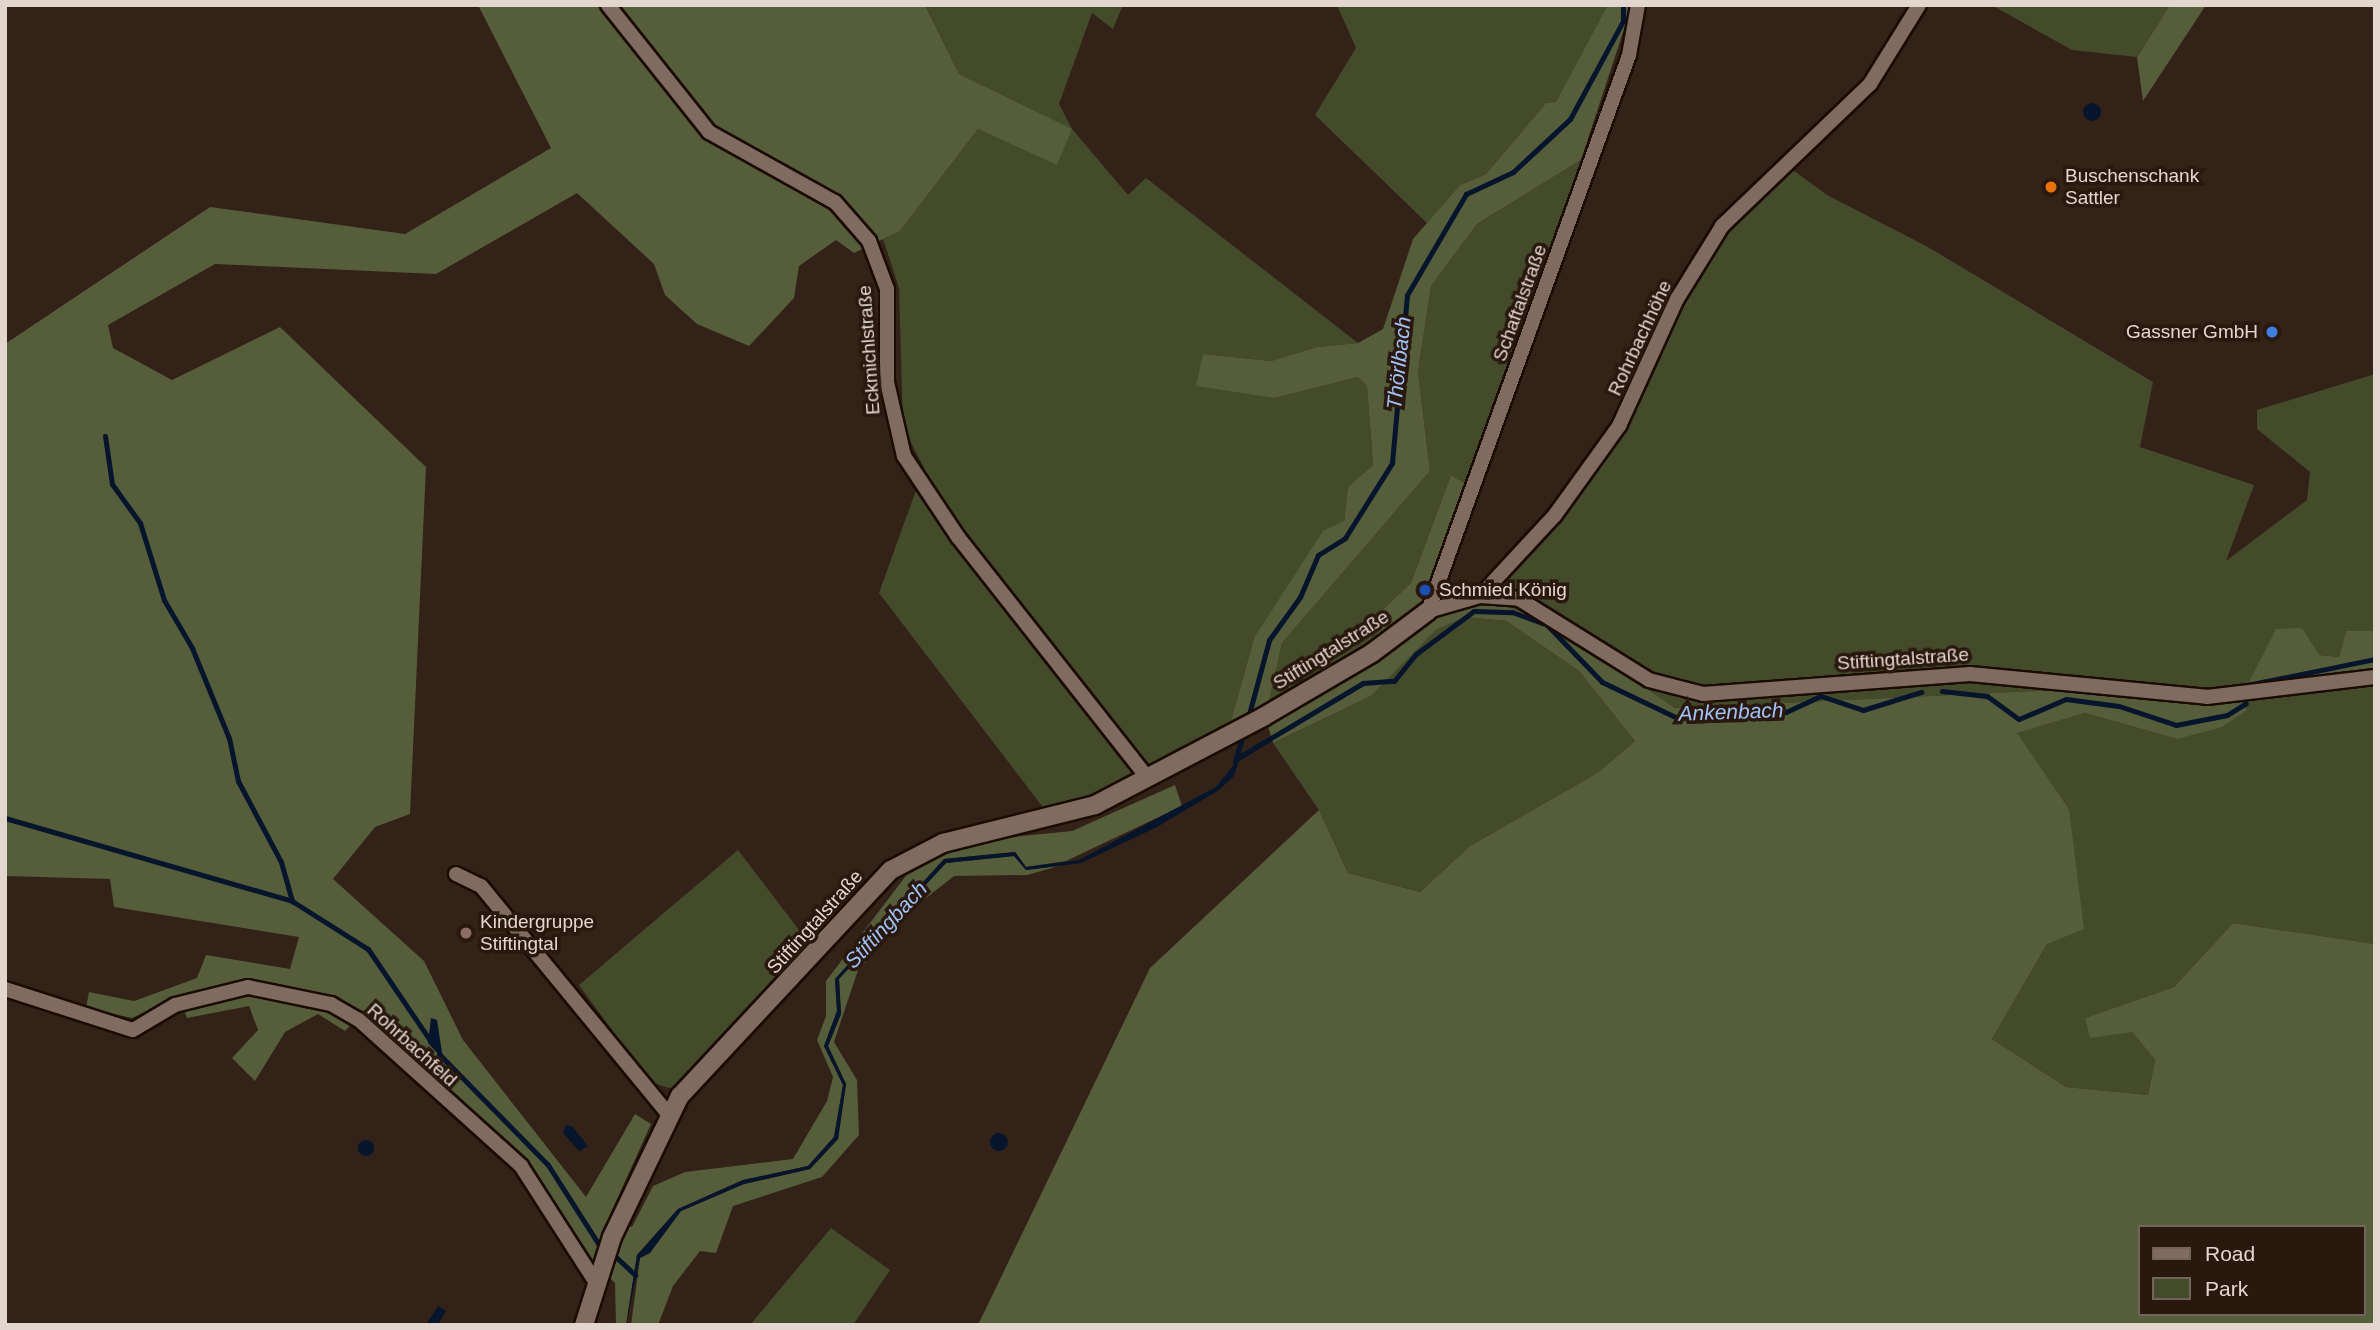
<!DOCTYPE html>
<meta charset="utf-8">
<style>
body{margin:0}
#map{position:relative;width:2380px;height:1330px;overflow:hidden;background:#332217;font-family:Helvetica,sans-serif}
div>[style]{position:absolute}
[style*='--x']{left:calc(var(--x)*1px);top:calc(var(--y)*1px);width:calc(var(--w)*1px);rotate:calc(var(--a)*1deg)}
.green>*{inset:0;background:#444b2b}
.forest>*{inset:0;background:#555d3a}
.water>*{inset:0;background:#06142c}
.round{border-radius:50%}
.stream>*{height:5px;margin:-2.5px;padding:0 2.5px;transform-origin:2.5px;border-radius:2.5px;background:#06142c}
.roads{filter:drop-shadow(2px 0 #1a0b03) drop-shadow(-2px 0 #1a0b03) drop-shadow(0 2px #1a0b03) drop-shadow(0 -2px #1a0b03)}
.street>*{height:14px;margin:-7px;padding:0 7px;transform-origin:7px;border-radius:7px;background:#806b60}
.secondary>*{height:18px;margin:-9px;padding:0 9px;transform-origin:9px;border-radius:9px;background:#806b60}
.dots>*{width:19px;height:19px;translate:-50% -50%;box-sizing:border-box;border:4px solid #28180e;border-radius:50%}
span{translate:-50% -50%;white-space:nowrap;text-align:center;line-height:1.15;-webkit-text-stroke:7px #28180e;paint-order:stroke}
.poi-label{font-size:19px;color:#e2d6cf}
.left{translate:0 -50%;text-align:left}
.right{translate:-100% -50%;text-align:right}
.street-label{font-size:19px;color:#e2d6cf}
.water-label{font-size:21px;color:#a2c1f6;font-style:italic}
.frame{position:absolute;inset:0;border:7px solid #e2d6cf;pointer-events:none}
.legend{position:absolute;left:2138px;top:1225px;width:228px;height:91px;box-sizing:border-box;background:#28180e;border:2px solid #72645b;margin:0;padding:9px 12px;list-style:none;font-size:21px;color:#e2d6cf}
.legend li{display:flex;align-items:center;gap:14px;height:35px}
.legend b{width:35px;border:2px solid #72645b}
</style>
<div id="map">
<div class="green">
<div style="clip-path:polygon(925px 5px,1123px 5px,1113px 29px,1092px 13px,1059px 104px,1072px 129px,1128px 195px,1146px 178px,1358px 343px,1317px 347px,1271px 361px,1204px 354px,1275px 398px,1358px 377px,1367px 386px,1373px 465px,1348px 487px,1344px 521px,1254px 638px,1231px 721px,1103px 791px,1045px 810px,879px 593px,924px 468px,903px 427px,899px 288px,883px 239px,900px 231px,978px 129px,1057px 164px,1071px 129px,959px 74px)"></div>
<div style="clip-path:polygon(1337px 5px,1608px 5px,1608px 10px,1556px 102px,1546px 103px,1486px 174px,1460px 185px,1427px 223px,1315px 115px,1356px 48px)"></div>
<div style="clip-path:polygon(1960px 5px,2170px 5px,2137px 57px,2072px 50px,1995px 7px)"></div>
<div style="clip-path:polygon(1778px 159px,1827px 195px,1928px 247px,2153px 382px,2140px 447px,2254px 485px,2226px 561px,2307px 500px,2310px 472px,2257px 429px,2257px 410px,2375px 374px,2375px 631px,2346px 631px,2339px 657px,2319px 655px,2246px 687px,2375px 673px,2375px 944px,2233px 923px,2174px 987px,2085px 1018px,2132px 1032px,2155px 1060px,2148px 1095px,2066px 1087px,1992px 1039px,2047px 944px,2069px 809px,2016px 733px,2085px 713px,2177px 739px,2239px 699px,2204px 704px,2078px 689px,1675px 708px,1547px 621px,1502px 605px,1480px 581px,1532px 530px,1613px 423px,1703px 241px)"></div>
<div style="clip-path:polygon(1581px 160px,1466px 484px,1451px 475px,1411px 583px,1378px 614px,1376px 644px,1315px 681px,1297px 678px,1297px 688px,1269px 701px,1282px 643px,1430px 471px,1418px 372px,1431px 286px,1477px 224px)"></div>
<div style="clip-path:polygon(1465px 617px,1506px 621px,1579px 671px,1635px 741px,1597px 773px,1470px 846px,1420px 892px,1348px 873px,1319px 810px,1273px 743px,1371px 696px,1436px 630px)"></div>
<div style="clip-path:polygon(738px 850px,809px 943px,672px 1089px,650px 1082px,579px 985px)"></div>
<div style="clip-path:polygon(831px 1228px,890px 1270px,853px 1325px,750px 1325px)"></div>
</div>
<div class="forest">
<div style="clip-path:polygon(478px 5px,925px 5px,959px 74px,1072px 129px,1057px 165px,978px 129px,900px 231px,854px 253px,836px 240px,799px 266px,794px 298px,749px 346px,697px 324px,665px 295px,654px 264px,577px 193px,436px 274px,215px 264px,108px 325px,113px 348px,172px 380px,280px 327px,426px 467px,410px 814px,375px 827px,333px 879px,424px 961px,463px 1040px,586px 1197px,635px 1114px,651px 1124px,609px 1217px,632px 1227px,653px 1186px,685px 1172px,793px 1159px,827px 1101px,833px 1077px,817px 1040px,826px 1016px,826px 981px,908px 873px,943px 853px,1002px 838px,1072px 831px,1175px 785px,1182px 806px,1066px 861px,1026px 867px,1015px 852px,944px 859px,835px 979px,837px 1011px,824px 1046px,843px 1085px,834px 1137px,808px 1166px,743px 1180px,678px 1209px,637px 1255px,626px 1325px,616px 1325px,615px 1283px,583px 1252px,528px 1161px,427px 1075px,365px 1010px,345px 1031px,318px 1014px,285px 1032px,255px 1081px,232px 1058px,258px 1030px,249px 1006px,187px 1018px,179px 996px,132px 1018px,86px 1008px,89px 992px,134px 1001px,197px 978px,206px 955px,290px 969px,299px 937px,114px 907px,110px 879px,5px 876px,5px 344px,210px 207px,405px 234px,551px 148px)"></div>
<div style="clip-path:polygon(1608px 5px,1632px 5px,1581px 160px,1477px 224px,1431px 286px,1418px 372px,1430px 471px,1282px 643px,1269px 701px,1231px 721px,1254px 638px,1323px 531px,1344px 521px,1348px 487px,1373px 465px,1367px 386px,1358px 377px,1275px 398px,1196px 386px,1203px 354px,1271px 361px,1317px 347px,1358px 343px,1383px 329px,1413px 239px,1460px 185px,1486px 174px,1546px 103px,1556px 102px)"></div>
<div style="clip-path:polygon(2170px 5px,2206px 5px,2143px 101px,2137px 57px)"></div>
<div style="clip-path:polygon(evenodd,1451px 475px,1466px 484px,1419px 611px,1434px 618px,1463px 604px,1502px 605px,1547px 621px,1675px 708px,2078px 689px,2204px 704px,2239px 699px,2247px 710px,2222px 727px,2177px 739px,2085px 713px,2017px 733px,2069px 809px,2084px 929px,2047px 944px,1992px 1039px,2066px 1087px,2148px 1095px,2155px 1060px,2132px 1032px,2090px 1038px,2085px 1018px,2174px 987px,2233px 923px,2375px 944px,2375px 1325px,978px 1325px,1150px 968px,1319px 810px,1348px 873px,1420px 892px,1470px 846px,1597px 773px,1635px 741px,1579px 671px,1506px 621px,1465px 617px,1436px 630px,1371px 696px,1273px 743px,1268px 726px,1374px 662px,1378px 614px,1411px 583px,1451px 475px,2140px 1227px,2364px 1227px,2364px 1314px,2140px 1314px,2140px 1227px)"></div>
<div style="clip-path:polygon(2302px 628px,2319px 655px,2339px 657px,2346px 631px,2375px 631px,2375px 673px,2246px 688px,2276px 629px)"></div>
<div style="clip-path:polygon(1014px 856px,1026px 870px,1059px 866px,1027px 875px,954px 876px,907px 913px,858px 970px,834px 1042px,857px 1080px,859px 1135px,822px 1177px,733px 1206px,716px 1253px,700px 1251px,673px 1286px,658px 1325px,631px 1325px,640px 1258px,681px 1211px,744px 1184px,810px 1169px,838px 1139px,846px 1084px,828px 1046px,841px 1014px,839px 979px,858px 955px,946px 863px)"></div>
</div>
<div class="water">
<div class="round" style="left:2083px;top:103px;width:18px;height:18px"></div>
<div style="clip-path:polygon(1240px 757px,1234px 776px,1219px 790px,1157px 827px,1081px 863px,1026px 870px,1014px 856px,946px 863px,839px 979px,841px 1014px,828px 1046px,846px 1084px,838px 1139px,810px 1169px,744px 1184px,681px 1211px,650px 1253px,640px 1258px,626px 1325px,637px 1255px,678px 1209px,743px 1180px,808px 1166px,834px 1137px,843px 1085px,824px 1046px,837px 1011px,835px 979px,944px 859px,1015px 852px,1026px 867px,1079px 860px,1216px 787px)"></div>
<div style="clip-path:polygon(431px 1018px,437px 1020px,443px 1059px,428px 1043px)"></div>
<div style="clip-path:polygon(566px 1125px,572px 1126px,588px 1146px,579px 1151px,563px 1133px)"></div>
<div class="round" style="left:990px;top:1133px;width:18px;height:18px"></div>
<div class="round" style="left:358px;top:1140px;width:16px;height:16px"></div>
<div style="clip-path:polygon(438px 1306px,446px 1311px,438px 1325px,426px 1325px)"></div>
</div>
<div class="stream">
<div style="--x:105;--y:436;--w:49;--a:81.7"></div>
<div style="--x:112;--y:484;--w:48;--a:54.3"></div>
<div style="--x:140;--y:523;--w:81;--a:72.7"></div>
<div style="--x:164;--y:600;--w:56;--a:59.7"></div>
<div style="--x:192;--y:648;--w:97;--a:67.7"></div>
<div style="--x:229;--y:738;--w:44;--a:78.2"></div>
<div style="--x:238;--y:781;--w:92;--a:62"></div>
<div style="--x:281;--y:862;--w:41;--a:74.2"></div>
<div style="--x:292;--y:901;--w:90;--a:32.3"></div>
<div style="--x:368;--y:949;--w:114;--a:55.8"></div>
<div style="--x:2252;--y:684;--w:126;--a:-11.5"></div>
<div style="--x:1942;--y:691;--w:45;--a:6.3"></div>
<div style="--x:1987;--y:696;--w:39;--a:36"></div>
<div style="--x:2019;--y:719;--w:51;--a:-23.1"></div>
<div style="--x:2066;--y:699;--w:53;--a:7.5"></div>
<div style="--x:2119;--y:706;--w:60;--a:18.4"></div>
<div style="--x:2176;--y:725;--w:52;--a:-11.1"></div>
<div style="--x:2227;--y:715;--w:22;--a:-32"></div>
<div style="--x:1248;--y:718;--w:81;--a:-74.9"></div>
<div style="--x:1269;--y:640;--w:53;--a:-54.2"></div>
<div style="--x:1300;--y:597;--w:46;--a:-66.8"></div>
<div style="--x:1318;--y:555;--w:32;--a:-32"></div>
<div style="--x:1345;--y:538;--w:89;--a:-57.9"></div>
<div style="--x:1392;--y:463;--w:169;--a:-84.9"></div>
<div style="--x:1407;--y:295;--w:117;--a:-59.7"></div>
<div style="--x:1466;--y:194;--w:52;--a:-25.1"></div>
<div style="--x:1513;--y:172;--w:78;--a:-42.9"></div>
<div style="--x:1570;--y:119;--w:111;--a:-61.6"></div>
<div style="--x:1623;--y:21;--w:16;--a:-90"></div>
<div style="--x:1236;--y:759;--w:148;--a:-30.9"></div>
<div style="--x:1363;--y:683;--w:31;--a:-4"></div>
<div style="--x:1394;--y:681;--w:35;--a:-51"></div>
<div style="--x:1416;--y:654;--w:72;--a:-36.6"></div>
<div style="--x:1474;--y:611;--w:38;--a:2"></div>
<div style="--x:1512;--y:612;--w:37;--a:20"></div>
<div style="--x:1547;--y:625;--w:79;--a:46"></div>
<div style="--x:1602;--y:682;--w:83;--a:25.6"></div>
<div style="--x:1677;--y:718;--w:109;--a:-3.2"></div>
<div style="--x:1786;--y:712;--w:38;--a:-25"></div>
<div style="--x:1821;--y:696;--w:44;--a:18.4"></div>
<div style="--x:1863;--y:710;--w:61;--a:-17.2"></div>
<div style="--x:1235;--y:762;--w:32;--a:-74"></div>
<div style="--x:5;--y:818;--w:299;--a:16.1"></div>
<div style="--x:439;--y:1054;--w:156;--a:45.5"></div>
<div style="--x:548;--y:1165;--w:98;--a:57.4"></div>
<div style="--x:617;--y:1258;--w:25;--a:43"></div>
</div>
<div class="roads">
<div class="street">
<div style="--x:608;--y:5;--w:162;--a:51.5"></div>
<div style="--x:709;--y:132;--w:144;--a:29.1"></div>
<div style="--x:835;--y:202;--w:52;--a:48.9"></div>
<div style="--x:869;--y:241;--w:51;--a:69.4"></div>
<div style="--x:887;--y:289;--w:93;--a:90"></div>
<div style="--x:887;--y:382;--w:76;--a:77.1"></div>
<div style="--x:904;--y:456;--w:97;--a:56.3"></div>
<div style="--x:958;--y:537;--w:305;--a:51.8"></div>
<div style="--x:1480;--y:596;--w:110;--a:-47.2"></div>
<div style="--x:1555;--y:515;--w:110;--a:-54.3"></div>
<div style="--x:1619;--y:426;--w:140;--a:-65.5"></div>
<div style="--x:1677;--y:299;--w:86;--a:-58.3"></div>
<div style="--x:1722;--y:226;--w:205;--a:-43.8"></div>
<div style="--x:1870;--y:84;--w:93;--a:-58.2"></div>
<div style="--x:1428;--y:611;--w:54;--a:-16.1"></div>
<div style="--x:1480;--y:596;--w:39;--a:4"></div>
<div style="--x:1519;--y:599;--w:153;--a:31.9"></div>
<div style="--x:1649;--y:680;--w:56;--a:14.5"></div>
<div style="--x:1703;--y:694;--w:268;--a:-4.3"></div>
<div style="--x:1970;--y:674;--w:238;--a:5.5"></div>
<div style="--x:2207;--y:697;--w:169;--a:-6.8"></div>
<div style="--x:1428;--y:611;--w:591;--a:-70.12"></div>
<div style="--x:1629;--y:55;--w:51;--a:-79.8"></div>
<div style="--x:456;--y:874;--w:28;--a:26"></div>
<div style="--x:481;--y:886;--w:295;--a:50.6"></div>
<div style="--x:5;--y:989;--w:134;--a:17.8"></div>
<div style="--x:133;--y:1030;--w:49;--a:-30.8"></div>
<div style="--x:175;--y:1005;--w:75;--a:-13.9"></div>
<div style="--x:248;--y:987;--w:85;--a:11.6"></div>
<div style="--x:331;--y:1004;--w:32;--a:30"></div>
<div style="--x:359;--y:1020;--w:218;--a:42"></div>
<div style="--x:521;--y:1166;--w:143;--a:57.3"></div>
</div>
<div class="secondary">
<div style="--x:584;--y:1325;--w:92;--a:-72.3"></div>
<div style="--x:612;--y:1237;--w:157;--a:-64.3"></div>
<div style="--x:680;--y:1096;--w:309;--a:-47"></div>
<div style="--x:891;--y:870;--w:59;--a:-27.4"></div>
<div style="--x:943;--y:843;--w:157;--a:-14"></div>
<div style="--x:1095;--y:805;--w:190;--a:-27.6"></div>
<div style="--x:1263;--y:717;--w:126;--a:-30.4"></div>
<div style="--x:1372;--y:653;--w:70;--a:-36.9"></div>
</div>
</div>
<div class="dots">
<div style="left:2051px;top:187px;background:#e8710a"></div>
<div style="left:2272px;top:332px;background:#3f7fe0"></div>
<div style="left:1425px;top:590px;background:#1a4fb4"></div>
<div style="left:466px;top:933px;background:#8d6e63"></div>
</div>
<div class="poi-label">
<span class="left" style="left:2065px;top:187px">Buschenschank<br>Sattler</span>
<span class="right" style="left:2258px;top:332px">Gassner GmbH</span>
<span class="left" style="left:1439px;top:590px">Schmied König</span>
<span class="left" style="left:480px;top:933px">Kindergruppe<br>Stiftingtal</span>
</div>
<div class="street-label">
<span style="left:1520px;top:303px;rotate:-70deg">Schaftalstraße</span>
<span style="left:1640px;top:338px;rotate:-65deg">Rohrbachhöhe</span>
<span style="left:869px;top:350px;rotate:-94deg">Eckmichlstraße</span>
<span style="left:1331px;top:650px;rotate:-32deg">Stiftingtalstraße</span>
<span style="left:1903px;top:659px;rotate:-4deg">Stiftingtalstraße</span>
<span style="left:815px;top:922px;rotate:-48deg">Stiftingtalstraße</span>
<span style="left:412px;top:1045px;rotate:42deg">Rohrbachfeld</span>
</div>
<div class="water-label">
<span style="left:1399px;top:363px;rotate:-84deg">Thörlbach</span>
<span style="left:1731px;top:712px;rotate:-2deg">Ankenbach</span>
<span style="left:886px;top:925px;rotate:-47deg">Stiftingbach</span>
</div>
<div class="frame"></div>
<ul class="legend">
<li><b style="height:9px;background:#806b60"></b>Road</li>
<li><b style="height:19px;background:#444b2b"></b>Park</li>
</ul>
</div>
